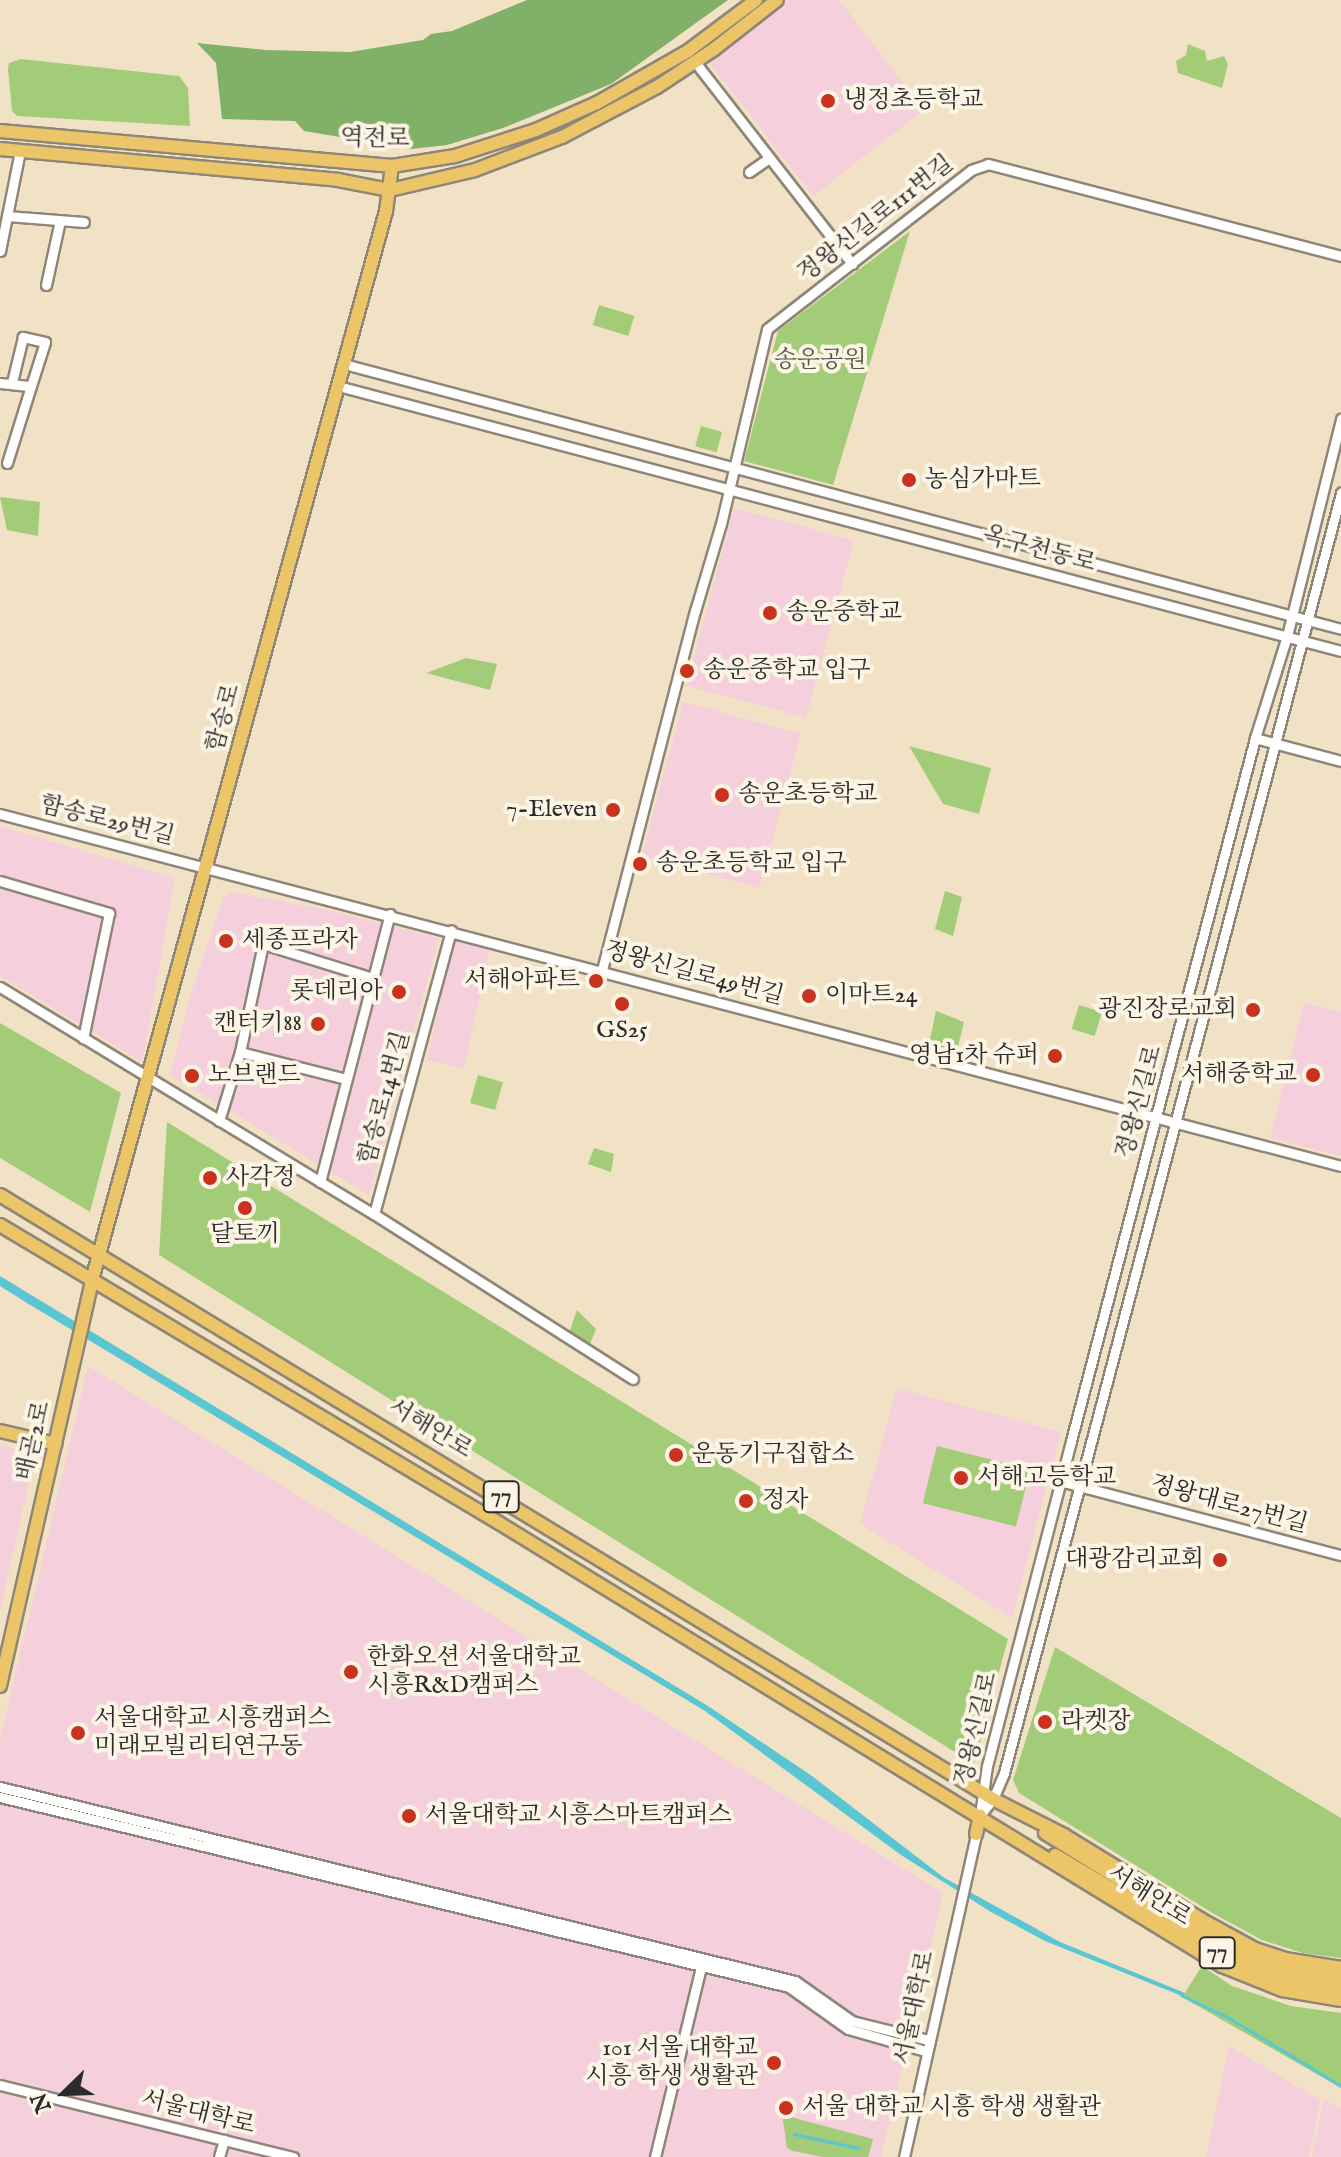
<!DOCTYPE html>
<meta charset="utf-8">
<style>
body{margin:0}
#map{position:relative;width:1341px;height:2157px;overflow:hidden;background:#f2e2c5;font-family:"IM FELL English","Noto Serif KR",serif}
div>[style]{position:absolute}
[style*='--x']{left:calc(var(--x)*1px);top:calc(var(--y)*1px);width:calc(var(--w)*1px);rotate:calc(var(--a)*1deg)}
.built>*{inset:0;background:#f5cfdb;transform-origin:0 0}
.green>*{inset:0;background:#a2cc78;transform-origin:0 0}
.forest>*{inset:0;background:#81b068}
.water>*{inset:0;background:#5ac6d3}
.stream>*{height:3px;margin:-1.5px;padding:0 1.5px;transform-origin:1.5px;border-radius:1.5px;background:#5ac6d3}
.roads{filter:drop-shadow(2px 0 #8e8678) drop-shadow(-2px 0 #8e8678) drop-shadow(0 2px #8e8678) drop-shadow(0 -2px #8e8678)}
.minor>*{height:9px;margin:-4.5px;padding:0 4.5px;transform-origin:4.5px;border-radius:4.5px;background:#fff}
.major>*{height:12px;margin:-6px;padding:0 6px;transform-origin:6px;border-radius:6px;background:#edc569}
.dots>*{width:22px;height:22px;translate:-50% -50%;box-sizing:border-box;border:4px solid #fcf5e5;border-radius:50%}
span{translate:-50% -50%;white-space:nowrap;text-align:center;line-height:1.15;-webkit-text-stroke:8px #fcf5e5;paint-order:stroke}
.shield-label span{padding:2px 6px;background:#fcf5e5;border:2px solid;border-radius:6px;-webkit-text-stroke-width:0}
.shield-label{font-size:22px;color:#2b2b2b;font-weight:700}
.poi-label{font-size:24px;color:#2b2b2b}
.left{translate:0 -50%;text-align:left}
.right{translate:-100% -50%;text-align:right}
.street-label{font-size:24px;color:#2b2b2b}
.park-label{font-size:24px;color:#4f5b42}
.north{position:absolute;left:24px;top:2053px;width:80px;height:80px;-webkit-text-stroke:6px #fcf5e5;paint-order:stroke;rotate:247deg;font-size:22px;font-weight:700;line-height:32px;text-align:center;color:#2b2b2b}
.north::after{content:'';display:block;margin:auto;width:28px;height:36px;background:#2b2b2b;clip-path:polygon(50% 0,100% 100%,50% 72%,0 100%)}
</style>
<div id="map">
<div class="built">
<div style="clip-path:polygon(789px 0,839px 0,924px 110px,813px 196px,709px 62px)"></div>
<div style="left:734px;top:508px;width:124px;height:184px;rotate:15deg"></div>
<div style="left:683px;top:702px;width:122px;height:160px;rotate:15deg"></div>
<div style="clip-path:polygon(0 826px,175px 878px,142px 1062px,0 976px)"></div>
<div style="clip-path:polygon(232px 892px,328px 910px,439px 938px,369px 1195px,170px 1075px,191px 993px,224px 896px)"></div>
<div style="left:453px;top:938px;width:38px;height:125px;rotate:12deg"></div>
<div style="clip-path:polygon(1304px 1002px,1341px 1012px,1341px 1156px,1270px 1138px)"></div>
<div style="clip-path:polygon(88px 1366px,943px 1893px,881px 2157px,0 2157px,0 1739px)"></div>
<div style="clip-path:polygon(897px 1388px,1061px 1432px,1012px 1618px,860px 1524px)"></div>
<div style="clip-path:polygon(0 1445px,35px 1455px,0 1611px)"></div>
<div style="clip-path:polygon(1229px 2046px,1320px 2100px,1309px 2157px,1206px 2157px)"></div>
<div style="clip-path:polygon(1324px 2099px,1341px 2109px,1341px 2157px,1312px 2157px)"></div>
</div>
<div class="green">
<div style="clip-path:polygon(1188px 44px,1205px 51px,1207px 61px,1224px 56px,1228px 64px,1222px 88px,1178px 73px,1176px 61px,1186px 55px)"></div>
<div style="clip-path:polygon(21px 59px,179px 76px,188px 88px,190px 126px,17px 116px,12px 111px,8px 69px,9px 63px)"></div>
<div style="clip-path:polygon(910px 231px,833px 485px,744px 461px,778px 331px)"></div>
<div style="left:599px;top:305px;width:37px;height:21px;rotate:17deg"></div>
<div style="left:701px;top:426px;width:22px;height:21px;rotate:16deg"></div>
<div style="clip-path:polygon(0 497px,40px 502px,38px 536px,7px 530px)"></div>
<div style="clip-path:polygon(466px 658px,497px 664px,490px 690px,426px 673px)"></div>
<div style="clip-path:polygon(909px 746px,991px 768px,979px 814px,943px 804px)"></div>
<div style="clip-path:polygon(945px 891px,962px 897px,953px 936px,935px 929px)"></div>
<div style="left:681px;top:954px;width:19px;height:25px;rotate:16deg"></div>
<div style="left:1079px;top:1005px;width:24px;height:25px;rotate:17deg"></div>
<div style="clip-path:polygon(936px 1011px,964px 1022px,957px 1051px,929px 1044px)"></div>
<div style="clip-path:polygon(0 1023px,121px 1093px,90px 1212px,0 1158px)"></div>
<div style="left:478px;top:1075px;width:26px;height:29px;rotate:16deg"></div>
<div style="clip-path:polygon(167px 1122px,1008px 1639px,974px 1764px,159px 1255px)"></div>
<div style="clip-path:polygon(594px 1148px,614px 1154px,611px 1172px,588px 1164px)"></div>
<div style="clip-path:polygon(577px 1310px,596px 1329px,589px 1347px,569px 1333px)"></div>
<div style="left:937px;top:1446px;width:96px;height:59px;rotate:14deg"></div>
<div style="clip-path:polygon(1055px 1647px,1341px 1818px,1341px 1958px,1302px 1953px,1262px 1940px,1214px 1914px,1019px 1793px,1013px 1780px)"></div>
<div style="clip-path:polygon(1202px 1966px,1232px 1986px,1291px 2006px,1341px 2013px,1341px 2088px,1182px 1997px)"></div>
<div style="clip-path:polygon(787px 2116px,873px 2139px,868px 2157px,823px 2157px,793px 2151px,787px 2148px,783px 2120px)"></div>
</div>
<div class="forest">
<div style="clip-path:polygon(527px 0,728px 0,611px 84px,503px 128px,447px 145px,412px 149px,304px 131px,295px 121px,222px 119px,216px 63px,197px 43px,266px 50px,350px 52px,423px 40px,431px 34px,452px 31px)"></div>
</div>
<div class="water">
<div style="clip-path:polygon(0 1276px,708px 1706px,812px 1776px,943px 1877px,1060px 1942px,1185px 1993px,1182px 1996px,1045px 1941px,991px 1912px,901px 1855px,705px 1711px,27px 1303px,0 1286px)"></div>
</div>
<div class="stream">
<div style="--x:1181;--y:1995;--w:53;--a:25.6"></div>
<div style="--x:1229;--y:2018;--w:131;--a:31.3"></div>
<div style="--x:794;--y:2134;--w:66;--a:12.3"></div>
</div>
<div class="roads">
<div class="minor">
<div style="--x:695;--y:62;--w:256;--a:52.1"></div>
<div style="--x:749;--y:172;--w:24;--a:-35"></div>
<div style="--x:7;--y:216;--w:77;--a:4.5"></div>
<div style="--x:0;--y:251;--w:102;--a:-78.7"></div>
<div style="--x:46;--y:285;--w:66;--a:-77.8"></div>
<div style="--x:344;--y:364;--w:1032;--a:14.88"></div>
<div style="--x:0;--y:383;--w:31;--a:6"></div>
<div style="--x:31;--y:386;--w:46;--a:-72.3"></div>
<div style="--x:45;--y:342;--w:23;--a:-167"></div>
<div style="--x:23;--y:337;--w:46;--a:103.7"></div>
<div style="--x:338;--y:386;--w:1037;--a:14.8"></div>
<div style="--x:7;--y:463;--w:81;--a:-72.7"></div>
<div style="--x:1255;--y:738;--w:89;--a:15"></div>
<div style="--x:0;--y:814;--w:1386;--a:14.71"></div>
<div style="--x:0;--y:881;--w:114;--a:16.4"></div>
<div style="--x:109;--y:913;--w:128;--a:101.7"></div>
<div style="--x:602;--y:970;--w:371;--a:-75.5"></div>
<div style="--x:695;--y:611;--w:91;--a:-73.4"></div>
<div style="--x:721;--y:524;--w:200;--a:-76.7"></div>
<div style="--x:767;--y:329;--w:259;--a:-37.9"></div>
<div style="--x:971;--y:170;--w:18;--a:-19"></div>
<div style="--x:988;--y:164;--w:365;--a:14.6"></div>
<div style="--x:0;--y:987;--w:437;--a:31.3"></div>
<div style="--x:374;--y:1214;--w:294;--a:-74.8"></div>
<div style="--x:240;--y:1052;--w:109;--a:14.3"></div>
<div style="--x:219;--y:1121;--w:72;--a:-73.1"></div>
<div style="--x:240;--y:1052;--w:110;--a:-78"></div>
<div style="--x:263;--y:944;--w:115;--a:17.2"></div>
<div style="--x:320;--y:1182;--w:277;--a:-75.4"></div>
<div style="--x:374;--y:1214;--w:307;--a:32.5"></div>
<div style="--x:1060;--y:1481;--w:291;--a:14.8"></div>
<div style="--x:0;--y:1787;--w:818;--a:13.71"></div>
<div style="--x:795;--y:1981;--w:70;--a:35.1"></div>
<div style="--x:852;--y:2021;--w:78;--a:14"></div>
<div style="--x:0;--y:1797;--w:812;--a:13.54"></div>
<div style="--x:789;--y:1987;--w:72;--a:35.4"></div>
<div style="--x:848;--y:2029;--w:81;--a:15.8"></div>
<div style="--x:980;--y:1815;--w:49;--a:-81.9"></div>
<div style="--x:987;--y:1766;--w:336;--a:-75.5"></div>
<div style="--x:1071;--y:1441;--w:727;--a:-75.33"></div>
<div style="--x:1255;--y:738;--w:107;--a:-72.6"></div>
<div style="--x:1287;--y:636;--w:224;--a:-76"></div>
<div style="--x:980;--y:1815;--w:21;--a:-51"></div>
<div style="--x:993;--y:1799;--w:28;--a:-67"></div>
<div style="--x:1004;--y:1773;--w:1324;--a:-75.25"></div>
<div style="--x:0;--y:2085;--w:302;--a:13.8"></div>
<div style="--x:219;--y:2157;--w:18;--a:-74"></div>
<div style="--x:655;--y:2157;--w:201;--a:-76.4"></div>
<div style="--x:904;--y:2157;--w:331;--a:-77.4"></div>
</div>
<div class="major">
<div style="--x:0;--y:131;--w:394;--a:5.1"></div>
<div style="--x:392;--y:166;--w:64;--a:-9"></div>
<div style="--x:455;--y:156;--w:85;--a:-17.8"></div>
<div style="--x:536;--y:130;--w:67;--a:-23.9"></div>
<div style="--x:597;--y:103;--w:105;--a:-29.7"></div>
<div style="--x:688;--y:51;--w:85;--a:-36.9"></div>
<div style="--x:0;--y:149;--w:339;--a:5.2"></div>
<div style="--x:338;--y:180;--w:53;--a:10.9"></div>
<div style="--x:390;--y:190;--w:87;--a:-13.2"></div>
<div style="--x:475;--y:170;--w:93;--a:-20.8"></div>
<div style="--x:562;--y:137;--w:107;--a:-27.8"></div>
<div style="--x:657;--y:87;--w:67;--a:-33.5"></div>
<div style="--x:713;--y:50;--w:81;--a:-38"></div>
<div style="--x:0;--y:1195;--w:1162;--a:31.31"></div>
<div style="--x:993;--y:1799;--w:80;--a:26.9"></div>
<div style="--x:1064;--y:1835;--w:162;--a:31.6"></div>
<div style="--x:1202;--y:1920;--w:60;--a:28.7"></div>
<div style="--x:1255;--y:1949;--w:32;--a:18"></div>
<div style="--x:1285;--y:1959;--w:57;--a:9.1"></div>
<div style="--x:0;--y:1225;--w:581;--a:30.85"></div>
<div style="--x:499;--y:1523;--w:848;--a:31.5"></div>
<div style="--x:1222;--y:1966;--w:65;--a:21.8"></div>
<div style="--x:1282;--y:1990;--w:60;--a:9.6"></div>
<div style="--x:0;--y:1431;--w:57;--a:13.1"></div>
<div style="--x:0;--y:1686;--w:416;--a:-77.2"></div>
<div style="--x:92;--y:1280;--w:1109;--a:-74.62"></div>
<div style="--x:386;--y:211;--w:45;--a:-82.4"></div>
<div style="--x:1045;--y:1833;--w:229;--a:31.8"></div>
<div style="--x:1240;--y:1954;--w:61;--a:18.1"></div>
<div style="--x:1298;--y:1973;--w:43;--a:6.6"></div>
<div style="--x:976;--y:1834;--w:19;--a:-78"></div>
<div style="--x:1055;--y:1855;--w:211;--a:30.8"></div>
<div style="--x:1236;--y:1963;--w:64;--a:18.2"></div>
<div style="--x:1297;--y:1983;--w:44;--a:7.8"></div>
</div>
</div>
<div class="dots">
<div style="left:828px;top:101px;background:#c8321e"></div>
<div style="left:909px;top:480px;background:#c8321e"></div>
<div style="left:770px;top:613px;background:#c8321e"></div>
<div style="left:687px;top:671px;background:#c8321e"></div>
<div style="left:722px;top:795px;background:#c8321e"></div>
<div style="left:613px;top:810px;background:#c8321e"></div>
<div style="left:640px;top:864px;background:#c8321e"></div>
<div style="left:226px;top:941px;background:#c8321e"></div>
<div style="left:596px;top:981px;background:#c8321e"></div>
<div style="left:399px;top:992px;background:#c8321e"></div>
<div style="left:809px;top:996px;background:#c8321e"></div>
<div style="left:622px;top:1004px;background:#c8321e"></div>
<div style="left:1253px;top:1010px;background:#c8321e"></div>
<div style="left:318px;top:1024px;background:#c8321e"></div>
<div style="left:1055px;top:1056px;background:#c8321e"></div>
<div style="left:1313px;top:1075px;background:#c8321e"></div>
<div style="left:192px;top:1076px;background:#c8321e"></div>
<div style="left:210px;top:1178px;background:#c8321e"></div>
<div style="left:245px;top:1208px;background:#c8321e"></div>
<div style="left:676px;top:1455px;background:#c8321e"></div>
<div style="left:961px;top:1478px;background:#c8321e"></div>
<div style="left:746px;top:1501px;background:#c8321e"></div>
<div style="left:1220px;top:1560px;background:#c8321e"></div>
<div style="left:351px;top:1672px;background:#c8321e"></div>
<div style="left:1045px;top:1722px;background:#c8321e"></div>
<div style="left:78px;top:1733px;background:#c8321e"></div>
<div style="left:409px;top:1816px;background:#c8321e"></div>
<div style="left:774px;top:2063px;background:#c8321e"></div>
<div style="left:786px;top:2108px;background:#c8321e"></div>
</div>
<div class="shield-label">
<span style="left:501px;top:1497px">77</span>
<span style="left:1217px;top:1953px">77</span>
</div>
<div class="poi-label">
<span class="left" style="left:844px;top:101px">냉정초등학교</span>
<span class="left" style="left:925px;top:480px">농심가마트</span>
<span class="left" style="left:786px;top:613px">송운중학교</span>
<span class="left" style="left:703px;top:671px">송운중학교 입구</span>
<span class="left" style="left:738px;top:795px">송운초등학교</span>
<span class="right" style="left:597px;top:810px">7-Eleven</span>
<span class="left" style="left:656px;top:864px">송운초등학교 입구</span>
<span class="left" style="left:242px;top:941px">세종프라자</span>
<span class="right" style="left:580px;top:981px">서해아파트</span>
<span class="right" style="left:383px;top:992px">롯데리아</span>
<span class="left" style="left:825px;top:996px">이마트24</span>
<span class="right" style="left:1237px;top:1010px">광진장로교회</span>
<span class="right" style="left:302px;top:1024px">캔터키88</span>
<span style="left:622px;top:1031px">GS25</span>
<span class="right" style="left:1039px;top:1056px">영남1차 슈퍼</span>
<span class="right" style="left:1297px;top:1075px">서해중학교</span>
<span class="left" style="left:208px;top:1076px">노브랜드</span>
<span class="left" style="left:226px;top:1178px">사각정</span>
<span style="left:245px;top:1235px">달토끼</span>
<span class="left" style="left:692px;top:1455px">운동기구집합소</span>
<span class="left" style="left:977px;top:1478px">서해고등학교</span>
<span class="left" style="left:762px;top:1501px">정자</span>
<span class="right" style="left:1204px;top:1560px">대광감리교회</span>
<span class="left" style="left:367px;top:1672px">한화오션 서울대학교<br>시흥R&amp;D캠퍼스</span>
<span class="left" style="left:94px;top:1733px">서울대학교 시흥캠퍼스<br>미래모빌리티연구동</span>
<span class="left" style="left:1061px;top:1722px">라켓장</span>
<span class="left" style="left:425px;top:1816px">서울대학교 시흥스마트캠퍼스</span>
<span class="right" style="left:758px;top:2063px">101 서울 대학교<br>시흥 학생 생활관</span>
<span class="left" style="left:802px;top:2108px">서울 대학교 시흥 학생 생활관</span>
</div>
<div class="street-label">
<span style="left:375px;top:139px;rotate:1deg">역전로</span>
<span style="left:876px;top:219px;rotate:-38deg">정왕신길로111번길</span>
<span style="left:1039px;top:550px;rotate:15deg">옥구천동로</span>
<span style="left:224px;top:718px;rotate:-75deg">함송로</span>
<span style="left:107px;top:821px;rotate:14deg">함송로29번길</span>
<span style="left:694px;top:974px;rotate:15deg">정왕신길로49번길</span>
<span style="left:385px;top:1098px;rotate:-75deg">함송로14번길</span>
<span style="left:1140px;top:1102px;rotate:-75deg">정왕신길로</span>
<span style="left:430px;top:1429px;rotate:31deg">서해안로</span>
<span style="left:34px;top:1441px;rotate:-77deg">배곧2로</span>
<span style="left:1229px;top:1505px;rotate:15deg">정왕대로27번길</span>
<span style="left:977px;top:1729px;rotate:-77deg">정왕신길로</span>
<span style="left:1149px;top:1896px;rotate:32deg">서해안로</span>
<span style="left:915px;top:2008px;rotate:-78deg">서울대학로</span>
<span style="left:198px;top:2113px;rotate:14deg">서울대학로</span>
</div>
<div class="park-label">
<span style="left:820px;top:361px">송운공원</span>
</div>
<div class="north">N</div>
</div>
